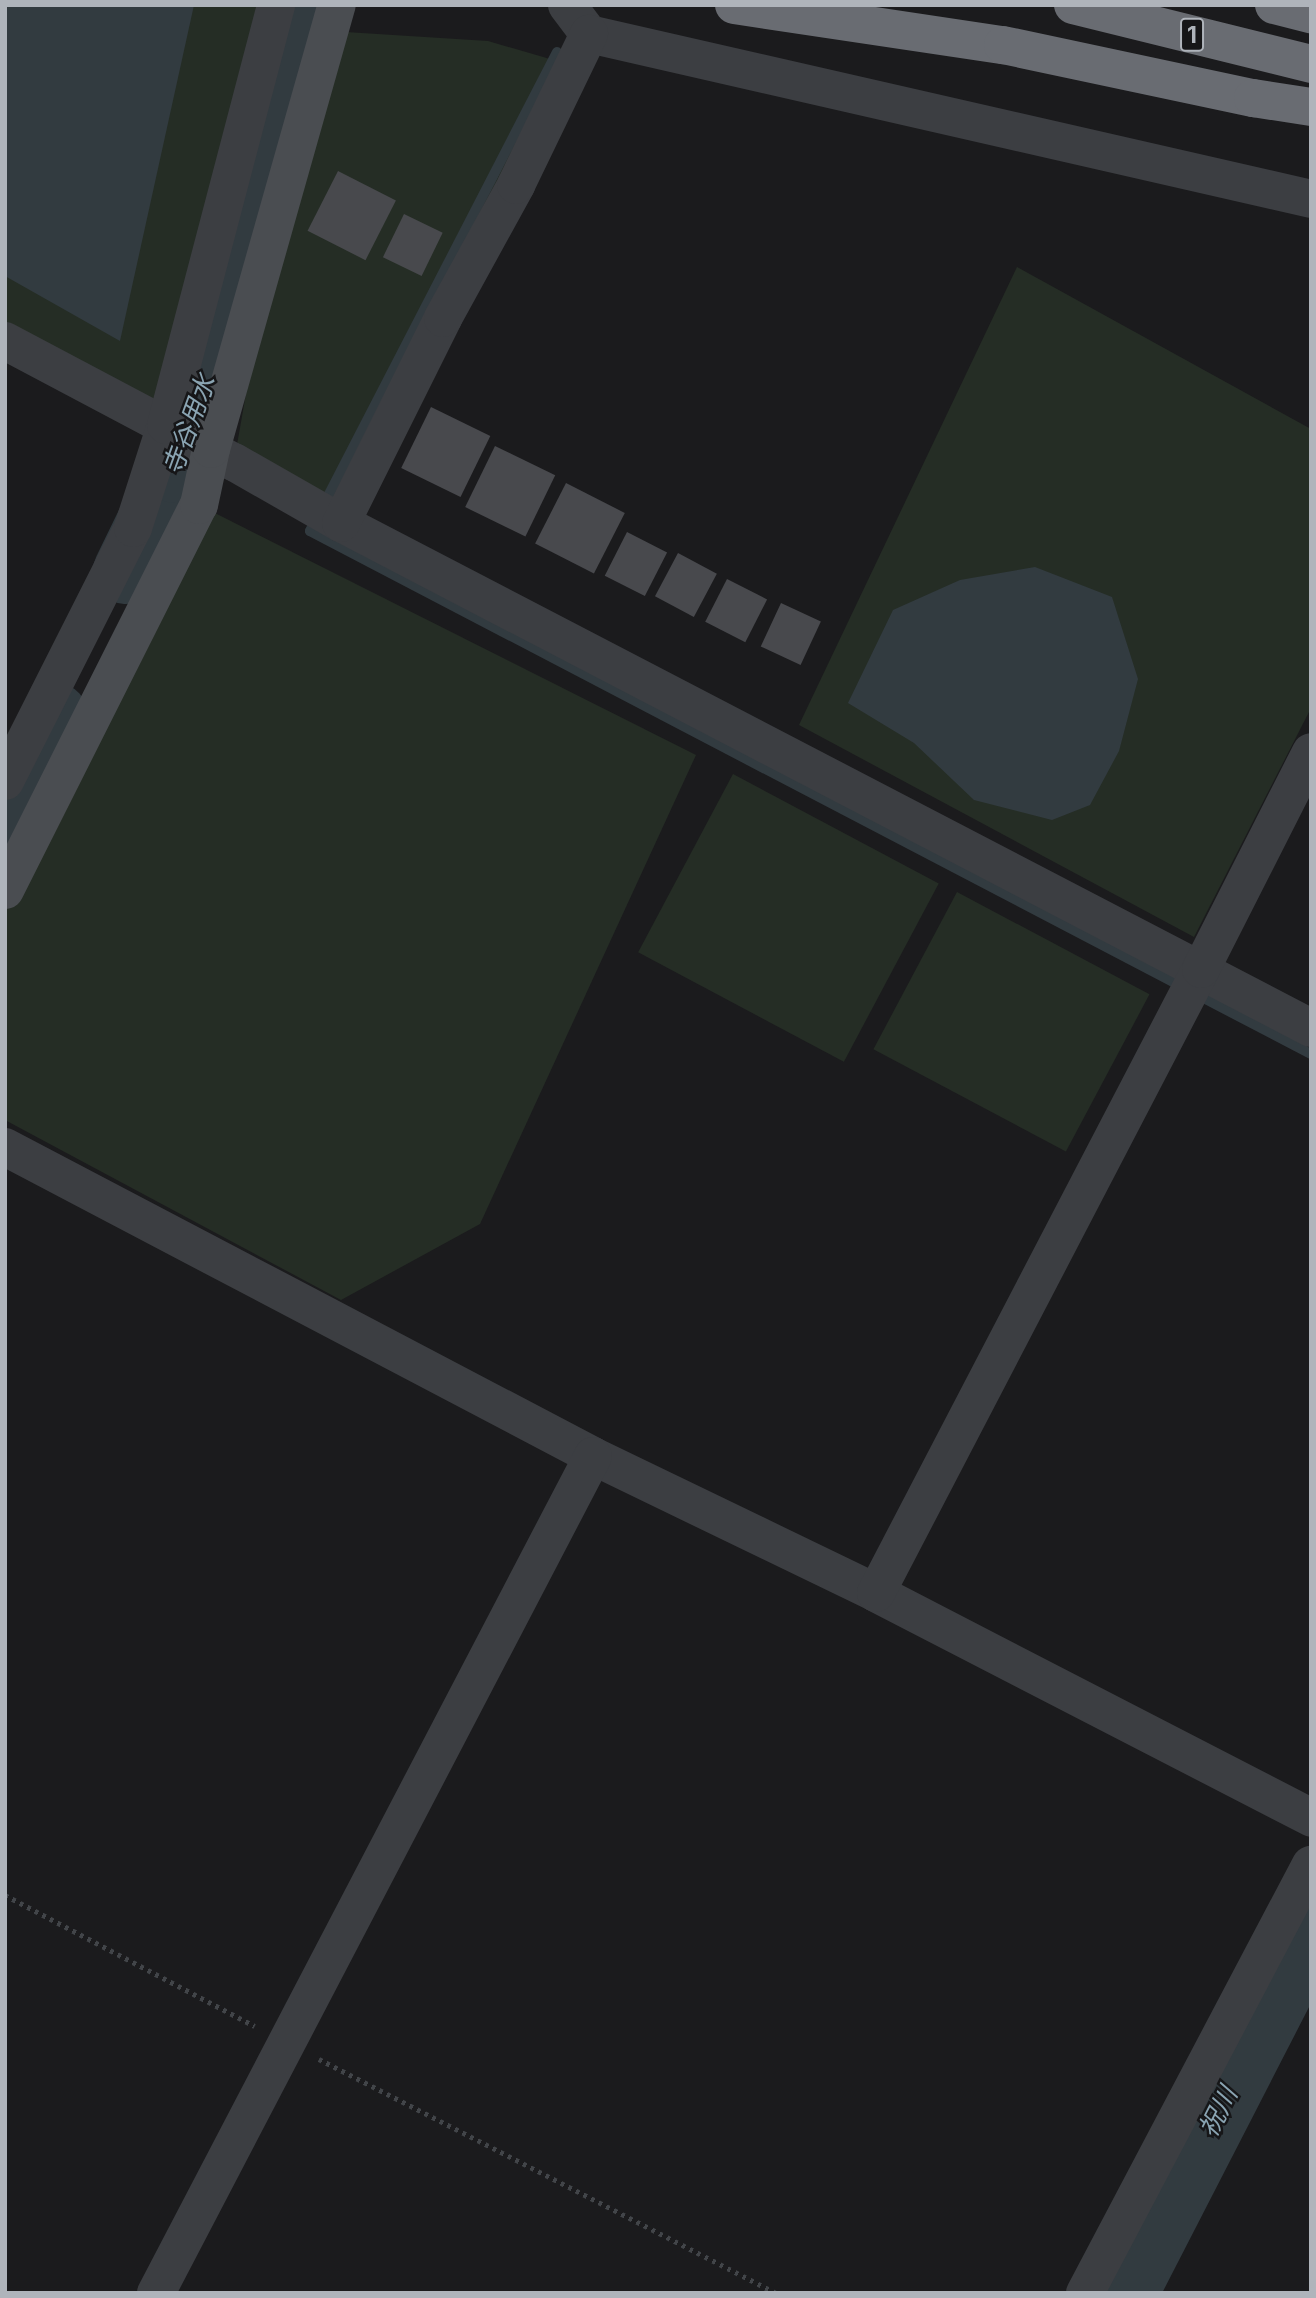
<!DOCTYPE html>
<meta charset="utf-8">
<style>
body{margin:0}
#map{position:relative;width:1316px;height:2298px;overflow:hidden;background:#1b1b1d;font-family:Inter,"Noto Sans JP",sans-serif}
div>[style]{position:absolute}
[style*='--x']{left:calc(var(--x)*1px);top:calc(var(--y)*1px);width:calc(var(--w)*1px);rotate:calc(var(--a)*1deg)}
.green>*{inset:0;background:#252d25;transform-origin:0 0}
.water>*{inset:0;background:#323b40}
.stream>*{height:10px;margin:-5px;padding:0 5px;transform-origin:5px;border-radius:5px;background:#323b40}
.river>*{height:66px;margin:-33px;padding:0 33px;transform-origin:33px;border-radius:33px;background:#323b40}
.building>*{inset:0;background:#48494d;transform-origin:0 0}
.path>*{height:4.5px;margin-top:-2.25px;transform-origin:0;background:repeating-linear-gradient(90deg,#424549 0 3.5px,transparent 0 8.5px)}
.street>*{height:38px;margin:-19px;padding:0 19px;transform-origin:19px;border-radius:19px;background:#3c3e42}
.secondary>*{height:38px;margin:-19px;padding:0 19px;transform-origin:19px;border-radius:19px;background:#4a4d51}
.highway>*{height:38px;margin:-19px;padding:0 19px;transform-origin:19px;border-radius:19px;background:#696c72}
span{translate:-50% -50%;white-space:nowrap;text-align:center;line-height:1.15;-webkit-text-stroke:5px #161618;paint-order:stroke}
.shield-label span{padding:2px 5px;background:#161618;border:2px solid;border-radius:5px;-webkit-text-stroke-width:0}
.shield-label{font-size:23px;color:#afb4bb;font-weight:700}
.water-label{font-size:26px;color:#8aa4b2;font-style:italic}
.frame{position:absolute;inset:0;border:7px solid #afb4bb;pointer-events:none}
</style>
<div id="map">
<div class="green">
<div style="clip-path:polygon(5px 5px,274px 5px,151px 417px,5px 341px)"></div>
<div style="clip-path:polygon(330px 31px,488px 41px,574px 66px,341px 523px,234px 462px,276px 223px)"></div>
<div style="clip-path:polygon(1017px 267px,1311px 429px,1311px 708px,1194px 937px,799px 725px)"></div>
<div style="clip-path:polygon(199px 505px,696px 755px,480px 1224px,341px 1300px,5px 1120px,5px 890px)"></div>
<div style="left:733px;top:774px;width:233px;height:202px;rotate:28deg"></div>
<div style="left:957px;top:892px;width:218px;height:178px;rotate:28deg"></div>
</div>
<div class="water">
<div style="clip-path:polygon(5px 5px,194px 5px,120px 341px,5px 276px)"></div>
<div style="clip-path:polygon(1035px 567px,1112px 597px,1138px 679px,1119px 751px,1090px 805px,1052px 820px,974px 800px,914px 743px,848px 703px,893px 610px,960px 580px)"></div>
</div>
<div class="stream">
<div style="--x:557;--y:52;--w:539;--a:117.28"></div>
<div style="--x:310;--y:531;--w:1129;--a:27.59"></div>
</div>
<div class="river">
<div style="--x:126;--y:571;--w:112;--a:-64.1"></div>
<div style="--x:175;--y:470;--w:105;--a:-71"></div>
<div style="--x:209;--y:371;--w:377;--a:-76.2"></div>
<div style="--x:5;--y:818;--w:114;--a:-64.1"></div>
<div style="--x:1125;--y:2293;--w:407;--a:-62.8"></div>
</div>
<div class="building">
<div style="left:338px;top:171px;width:65px;height:67px;rotate:27deg"></div>
<div style="left:404px;top:214px;width:43px;height:48px;rotate:26deg"></div>
<div style="left:431px;top:407px;width:66px;height:68px;rotate:26deg"></div>
<div style="left:495px;top:446px;width:67px;height:68px;rotate:26deg"></div>
<div style="left:566px;top:483px;width:66px;height:68px;rotate:27deg"></div>
<div style="left:627px;top:532px;width:45px;height:49px;rotate:27deg"></div>
<div style="left:678px;top:553px;width:44px;height:49px;rotate:28deg"></div>
<div style="left:727px;top:579px;width:45px;height:48px;rotate:27deg"></div>
<div style="left:781px;top:603px;width:44px;height:48px;rotate:25deg"></div>
</div>
<div class="path">
<div style="--x:5;--y:1895;--w:282;--a:27.7"></div>
<div style="--x:319;--y:2059;--w:513;--a:27.11"></div>
</div>
<div class="street">
<div style="--x:567;--y:5;--w:36;--a:53"></div>
<div style="--x:589;--y:34;--w:741;--a:12.87"></div>
<div style="--x:5;--y:341;--w:259;--a:27.9"></div>
<div style="--x:234;--y:462;--w:123;--a:29.7"></div>
<div style="--x:341;--y:523;--w:1094;--a:27.5"></div>
<div style="--x:341;--y:523;--w:229;--a:-63.5"></div>
<div style="--x:443;--y:318;--w:152;--a:-61.2"></div>
<div style="--x:516;--y:185;--w:168;--a:-64.2"></div>
<div style="--x:5;--y:781;--w:284;--a:-63.2"></div>
<div style="--x:133;--y:528;--w:108;--a:-72.2"></div>
<div style="--x:166;--y:425;--w:434;--a:-75.3"></div>
<div style="--x:5;--y:1147;--w:664;--a:27.72"></div>
<div style="--x:593;--y:1456;--w:314;--a:25.8"></div>
<div style="--x:876;--y:1593;--w:490;--a:27.3"></div>
<div style="--x:876;--y:1593;--w:704;--a:-62.49"></div>
<div style="--x:1201;--y:969;--w:243;--a:-63.1"></div>
<div style="--x:156;--y:2293;--w:944;--a:-62.43"></div>
<div style="--x:1085;--y:2293;--w:484;--a:-62.2"></div>
</div>
<div class="secondary">
<div style="--x:5;--y:890;--w:431;--a:-63.3"></div>
<div style="--x:199;--y:505;--w:57;--a:-77.9"></div>
<div style="--x:211;--y:449;--w:462;--a:-74.2"></div>
</div>
<div class="highway">
<div style="--x:734;--y:5;--w:272;--a:8.5"></div>
<div style="--x:1003;--y:45;--w:256;--a:12"></div>
<div style="--x:1253;--y:98;--w:59;--a:8.8"></div>
<div style="--x:1073;--y:5;--w:245;--a:13.9"></div>
<div style="--x:1274;--y:5;--w:38;--a:14"></div>
</div>
<div class="shield-label">
<span style="left:1192px;top:35px">1</span>
</div>
<div class="water-label">
<span style="left:189px;top:425px;rotate:-70deg">寺谷用水</span>
<span style="left:1218px;top:2112px;rotate:-63deg">祝川</span>
</div>
<div class="frame"></div>
</div>
